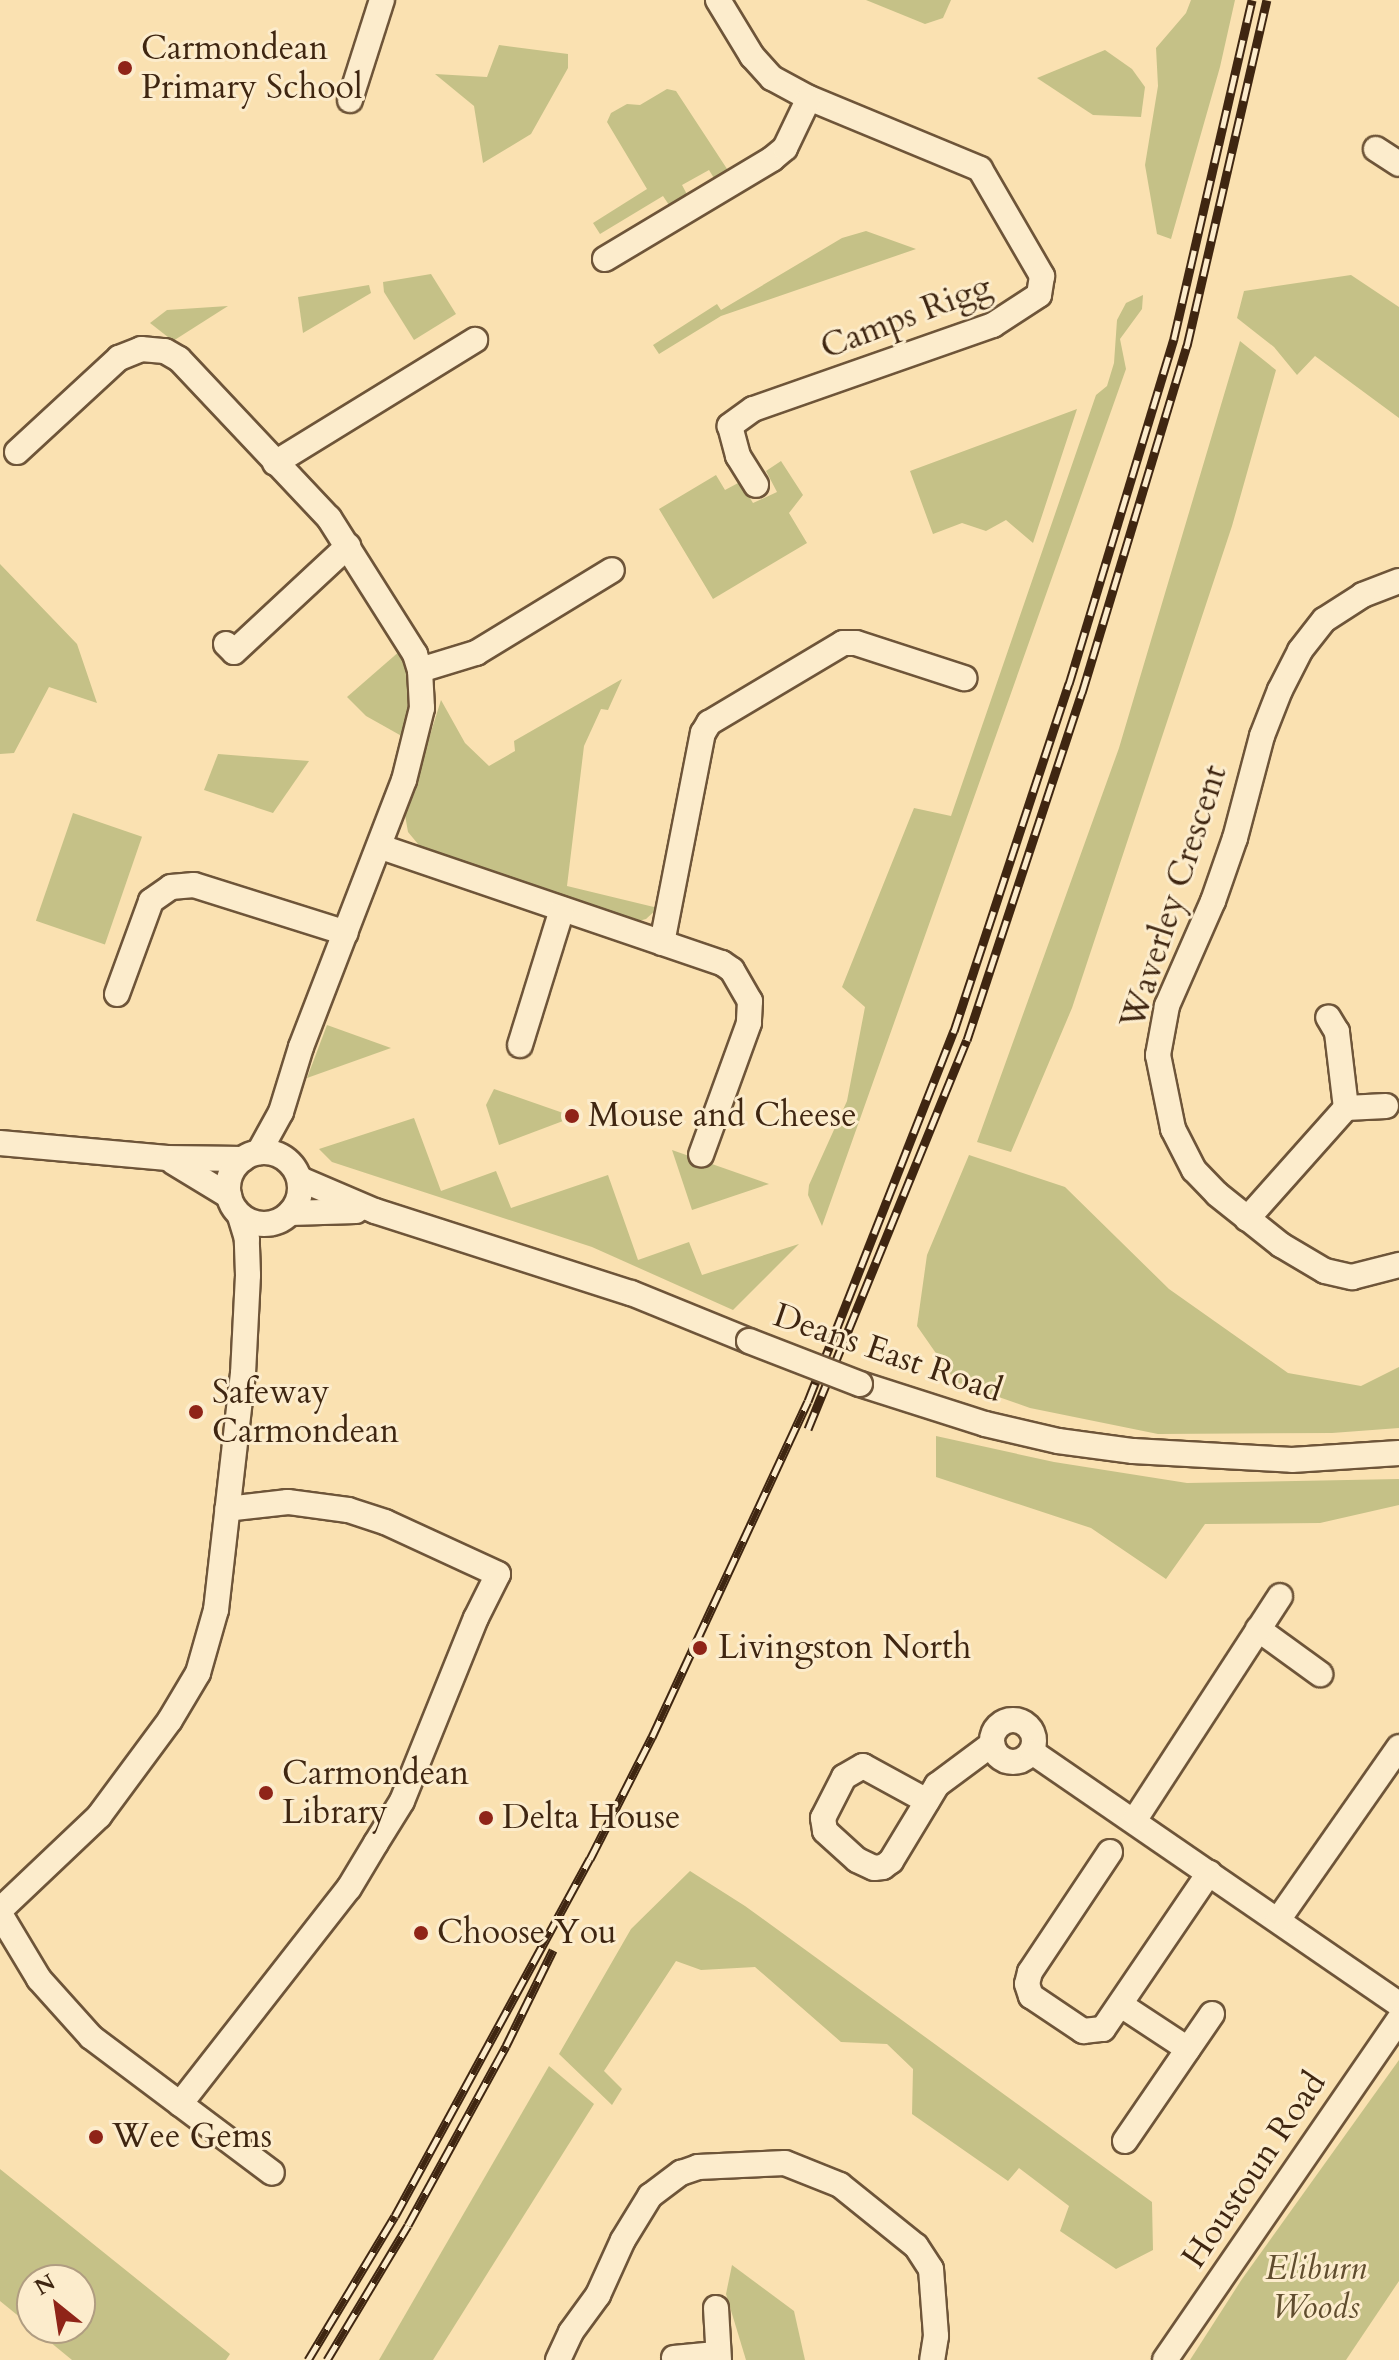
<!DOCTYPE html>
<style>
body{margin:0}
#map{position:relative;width:1399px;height:2360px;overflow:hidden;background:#fae1b1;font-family:Cardo,serif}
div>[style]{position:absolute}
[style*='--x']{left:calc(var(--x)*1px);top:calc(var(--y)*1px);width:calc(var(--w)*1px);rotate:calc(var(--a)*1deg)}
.green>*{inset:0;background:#c5c187;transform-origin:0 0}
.roads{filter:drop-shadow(2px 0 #6e5539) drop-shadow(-2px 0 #6e5539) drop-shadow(0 2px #6e5539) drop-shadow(0 -2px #6e5539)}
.minor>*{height:24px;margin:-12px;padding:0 12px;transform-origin:12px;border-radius:12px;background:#fceccc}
.minor>.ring{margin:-12px;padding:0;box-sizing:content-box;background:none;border:24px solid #fceccc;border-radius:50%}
.rail>*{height:9px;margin-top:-4.5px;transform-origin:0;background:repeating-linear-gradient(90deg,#fceccc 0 18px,#3f2611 0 36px);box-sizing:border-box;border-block:2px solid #3f2611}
.bridges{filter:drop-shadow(2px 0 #6e5539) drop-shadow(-2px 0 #6e5539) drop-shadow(0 2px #6e5539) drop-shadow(0 -2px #6e5539)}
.minor-bridge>*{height:24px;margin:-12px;padding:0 12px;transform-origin:12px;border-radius:12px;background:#fceccc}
.dots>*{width:22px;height:22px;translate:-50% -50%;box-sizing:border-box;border:4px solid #fceccc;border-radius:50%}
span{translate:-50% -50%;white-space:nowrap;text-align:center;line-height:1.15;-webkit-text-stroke:6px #fceccc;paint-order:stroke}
.poi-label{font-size:34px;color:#3f2611}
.left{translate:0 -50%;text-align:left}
.street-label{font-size:34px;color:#3f2611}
.park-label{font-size:34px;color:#604d2e;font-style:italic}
.north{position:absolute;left:16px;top:2264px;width:80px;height:80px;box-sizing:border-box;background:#fceccc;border:2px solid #b09d81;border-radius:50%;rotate:330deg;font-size:22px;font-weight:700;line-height:32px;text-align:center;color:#3f2611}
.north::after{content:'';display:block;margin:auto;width:28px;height:36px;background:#8f2418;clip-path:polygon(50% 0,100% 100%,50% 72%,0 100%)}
</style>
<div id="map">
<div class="green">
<div style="clip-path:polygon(866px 0,951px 0,943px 18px,925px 24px)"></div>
<div style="clip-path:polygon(1191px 0,1235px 0,1220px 67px,1171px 239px,1157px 234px,1145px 165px,1158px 86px,1156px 48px,1186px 13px)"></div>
<div style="clip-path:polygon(499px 45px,568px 54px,568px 68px,531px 134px,483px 163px,474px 106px,435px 74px,487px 77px)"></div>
<div style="clip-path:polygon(1105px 50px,1132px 69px,1145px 87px,1141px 117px,1093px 115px,1037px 78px)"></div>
<div style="clip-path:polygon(667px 89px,676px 91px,731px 175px,717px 183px,709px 170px,682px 185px,690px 200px,673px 211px,663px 196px,600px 234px,593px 223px,647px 189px,607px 122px,611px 113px,627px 104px,640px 105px)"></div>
<div style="clip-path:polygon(866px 231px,916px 249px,721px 316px,659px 354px,653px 345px,717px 304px,721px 310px,842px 238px)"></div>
<div style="clip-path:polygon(431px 274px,456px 314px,414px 340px,384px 292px,383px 282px)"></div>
<div style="clip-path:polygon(1351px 275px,1399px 307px,1399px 418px,1315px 356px,1297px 375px,1274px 347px,1237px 318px,1244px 291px)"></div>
<div style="clip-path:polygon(369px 285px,371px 293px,303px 333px,298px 297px)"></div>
<div style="clip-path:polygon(1143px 295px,1142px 309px,1120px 339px,1126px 369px,822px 1226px,808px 1195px,809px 1185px,847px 1101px,865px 1007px,842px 987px,914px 808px,951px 816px,1096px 395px,1107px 386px,1114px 363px,1117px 320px,1126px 303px)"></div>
<div style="clip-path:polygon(228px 306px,173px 341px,150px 323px,167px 310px)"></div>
<div style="clip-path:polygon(1240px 341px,1276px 370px,1232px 526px,1072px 1008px,1011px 1152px,977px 1142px,1119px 748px)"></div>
<div style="clip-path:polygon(1077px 409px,1033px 543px,1006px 520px,986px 531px,962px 523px,933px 534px,910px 471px)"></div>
<div style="clip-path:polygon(781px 461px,803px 495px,789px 513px,807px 543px,713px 599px,659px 509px,716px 475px,725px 490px,740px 482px,753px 503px,777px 492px,766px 471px)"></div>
<div style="clip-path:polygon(0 564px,77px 644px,97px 703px,49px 687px,14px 753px,0 754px)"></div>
<div style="clip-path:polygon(401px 650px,408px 671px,412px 707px,407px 739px,366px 716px,347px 697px)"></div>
<div style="clip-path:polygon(622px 679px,608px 710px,601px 709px,584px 746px,567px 886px,658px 908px,646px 919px,631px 923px,423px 850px,408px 832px,405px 815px,441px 700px,465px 743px,489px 766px,515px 751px,514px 741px)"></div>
<div style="clip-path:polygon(218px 754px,309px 761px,273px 813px,204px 790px)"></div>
<div style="left:73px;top:813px;width:73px;height:114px;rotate:19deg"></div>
<div style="clip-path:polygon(327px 1025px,391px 1048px,307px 1078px)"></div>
<div style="clip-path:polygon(494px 1089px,566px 1114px,563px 1121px,499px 1145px,486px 1105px)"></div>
<div style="clip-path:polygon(414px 1118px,441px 1191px,496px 1171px,511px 1208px,608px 1175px,638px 1260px,689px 1242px,702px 1275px,799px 1244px,733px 1310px,592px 1247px,332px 1162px,319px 1149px)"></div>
<div style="clip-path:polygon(672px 1150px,769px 1184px,692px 1210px)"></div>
<div style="clip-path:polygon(969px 1155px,1065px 1187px,1169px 1289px,1288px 1373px,1361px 1386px,1399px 1367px,1399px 1428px,1332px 1433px,1158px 1434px,1030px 1408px,956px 1382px,917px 1326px,927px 1255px)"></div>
<div style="clip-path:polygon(936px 1436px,1054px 1462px,1187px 1483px,1399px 1479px,1399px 1505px,1320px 1523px,1205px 1524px,1166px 1579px,1091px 1528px,936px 1477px)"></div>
<div style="clip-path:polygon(690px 1871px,745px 1906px,1152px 2202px,1153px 2250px,1116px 2269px,1060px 2231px,1069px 2206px,1019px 2168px,1008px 2181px,912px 2114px,913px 2069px,887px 2044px,841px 2042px,755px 1967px,701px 1970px,676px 1961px,604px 2071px,622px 2089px,612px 2105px,559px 2054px,631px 1929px)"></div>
<div style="clip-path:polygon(1399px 2060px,1399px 2281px,1346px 2360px,1190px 2360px,1242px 2279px)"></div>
<div style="clip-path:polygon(549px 2066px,594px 2104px,433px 2360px,379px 2360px)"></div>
<div style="clip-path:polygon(0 2169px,230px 2354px,226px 2360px,72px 2360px,33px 2328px,80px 2328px,80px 2280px,32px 2280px,32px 2327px,0 2301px)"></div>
<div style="clip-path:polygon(732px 2265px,794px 2311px,805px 2360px,746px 2360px,726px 2294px)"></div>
</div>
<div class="roads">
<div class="minor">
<div style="--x:718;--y:0;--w:66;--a:58.7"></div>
<div style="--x:752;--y:56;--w:30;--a:48"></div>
<div style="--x:772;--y:78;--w:42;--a:28.4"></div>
<div style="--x:809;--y:98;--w:185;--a:22.5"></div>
<div style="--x:980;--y:169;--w:124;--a:59.9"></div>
<div style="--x:1042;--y:276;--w:19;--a:99"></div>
<div style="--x:1039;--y:295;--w:55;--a:146.9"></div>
<div style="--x:993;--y:325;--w:254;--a:160.7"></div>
<div style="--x:753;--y:409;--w:29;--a:144"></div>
<div style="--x:730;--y:426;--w:31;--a:75"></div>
<div style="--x:738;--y:456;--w:34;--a:58"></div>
<div style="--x:350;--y:100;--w:105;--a:-72.3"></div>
<div style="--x:1376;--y:149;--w:27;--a:33"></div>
<div style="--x:605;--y:259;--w:195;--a:-30.9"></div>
<div style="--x:772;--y:159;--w:17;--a:-40"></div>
<div style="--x:785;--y:148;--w:55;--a:-64.4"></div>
<div style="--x:17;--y:452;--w:139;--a:-42.7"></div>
<div style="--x:119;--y:358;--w:24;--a:-22"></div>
<div style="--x:141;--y:349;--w:24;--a:5"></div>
<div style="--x:165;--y:351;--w:16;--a:30"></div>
<div style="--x:179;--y:359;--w:219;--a:46.7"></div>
<div style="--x:329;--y:518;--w:161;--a:57.7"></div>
<div style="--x:415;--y:654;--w:17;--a:73"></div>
<div style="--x:420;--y:670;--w:38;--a:87"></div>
<div style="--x:422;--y:708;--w:74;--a:104"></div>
<div style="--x:404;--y:780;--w:286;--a:111.1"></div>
<div style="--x:301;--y:1047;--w:68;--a:107.1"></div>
<div style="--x:281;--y:1112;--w:46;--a:118.8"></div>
<div style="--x:275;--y:463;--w:235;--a:-31.6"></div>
<div style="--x:1399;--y:581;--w:39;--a:159"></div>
<div style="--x:1363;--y:595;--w:46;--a:147.3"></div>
<div style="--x:1324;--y:620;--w:39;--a:128"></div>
<div style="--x:1300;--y:651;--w:44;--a:117.1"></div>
<div style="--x:1280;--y:690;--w:49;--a:111.4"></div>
<div style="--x:1262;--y:736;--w:106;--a:104.8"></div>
<div style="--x:1235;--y:838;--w:67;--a:109.2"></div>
<div style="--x:1213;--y:901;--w:115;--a:113.7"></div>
<div style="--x:1167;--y:1006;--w:50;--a:100.4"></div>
<div style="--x:1158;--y:1055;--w:76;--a:78.5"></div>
<div style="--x:1173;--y:1129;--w:46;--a:62.9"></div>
<div style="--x:1194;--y:1170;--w:33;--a:46"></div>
<div style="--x:1217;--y:1194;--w:82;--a:38.6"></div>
<div style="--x:1281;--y:1245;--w:51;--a:30.6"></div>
<div style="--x:1325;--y:1271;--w:28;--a:13"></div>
<div style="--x:1352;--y:1277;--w:49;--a:-14.3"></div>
<div style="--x:226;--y:644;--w:11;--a:45"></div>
<div style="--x:234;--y:652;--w:156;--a:-42.9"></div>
<div style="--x:420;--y:670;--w:59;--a:-16.9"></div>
<div style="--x:476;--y:653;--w:159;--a:-31.4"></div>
<div style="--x:381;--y:847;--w:360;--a:18.8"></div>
<div style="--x:722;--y:963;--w:12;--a:35"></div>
<div style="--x:732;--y:970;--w:36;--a:60"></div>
<div style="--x:750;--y:1001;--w:22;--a:93"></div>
<div style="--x:749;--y:1023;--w:140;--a:110"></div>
<div style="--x:662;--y:943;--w:214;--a:-79"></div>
<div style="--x:703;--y:733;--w:12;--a:-59"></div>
<div style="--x:709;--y:723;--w:156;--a:-30.8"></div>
<div style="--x:843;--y:643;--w:13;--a:0"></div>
<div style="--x:856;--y:643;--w:114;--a:18"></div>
<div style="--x:117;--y:994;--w:99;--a:-69.9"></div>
<div style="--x:151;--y:901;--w:24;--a:-35"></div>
<div style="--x:171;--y:887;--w:23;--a:-5"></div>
<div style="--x:194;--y:885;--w:159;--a:17.5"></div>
<div style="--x:520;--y:1045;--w:142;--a:-72.8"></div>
<div style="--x:1346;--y:1108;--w:40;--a:-2.9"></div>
<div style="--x:0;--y:1143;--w:168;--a:5.1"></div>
<div style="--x:167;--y:1158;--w:76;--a:0.8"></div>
<div class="ring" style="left:228px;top:1152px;width:48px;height:48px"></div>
<div style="--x:173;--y:1162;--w:66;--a:31.3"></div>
<div style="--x:300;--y:1179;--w:82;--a:23.1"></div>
<div style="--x:375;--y:1211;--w:269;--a:17.8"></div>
<div style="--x:631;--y:1293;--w:127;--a:22.1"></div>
<div style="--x:290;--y:1213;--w:66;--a:-1.7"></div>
<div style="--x:1247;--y:1219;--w:149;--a:-48.3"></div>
<div style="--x:1346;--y:1108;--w:77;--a:-96.8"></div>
<div style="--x:1337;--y:1032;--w:17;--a:-121"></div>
<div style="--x:860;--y:1384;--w:131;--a:17.7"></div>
<div style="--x:985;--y:1424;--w:75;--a:13.1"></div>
<div style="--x:1058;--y:1441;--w:76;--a:7.6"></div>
<div style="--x:1133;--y:1451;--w:159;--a:3.2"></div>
<div style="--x:1292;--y:1460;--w:107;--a:-3.7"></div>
<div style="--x:1258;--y:1629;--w:77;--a:36"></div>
<div class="ring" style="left:992px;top:1720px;width:18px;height:18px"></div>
<div style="--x:1032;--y:1752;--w:445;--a:34.5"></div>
<div style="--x:927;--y:1801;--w:73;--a:-151.3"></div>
<div style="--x:863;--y:1766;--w:22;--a:150"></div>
<div style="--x:844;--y:1777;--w:46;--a:117.1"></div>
<div style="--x:823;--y:1818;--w:13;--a:81"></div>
<div style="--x:825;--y:1831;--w:43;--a:42.2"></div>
<div style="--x:857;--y:1860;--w:19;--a:25"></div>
<div style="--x:874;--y:1868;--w:9;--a:-6"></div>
<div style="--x:883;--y:1867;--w:10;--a:-37"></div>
<div style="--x:891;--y:1861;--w:89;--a:-58.8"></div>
<div style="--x:937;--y:1785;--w:69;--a:-36.7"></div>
<div style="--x:1134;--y:1821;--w:268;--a:-57"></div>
<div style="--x:1110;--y:1852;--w:144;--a:123.7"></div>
<div style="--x:1030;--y:1972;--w:12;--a:104"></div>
<div style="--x:1027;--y:1984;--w:13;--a:72"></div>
<div style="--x:1031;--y:1996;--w:63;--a:33.9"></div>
<div style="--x:1083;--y:2031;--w:20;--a:-6"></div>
<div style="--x:1103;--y:2029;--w:189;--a:-55.8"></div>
<div style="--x:0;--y:1910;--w:137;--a:-43.5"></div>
<div style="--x:99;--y:1816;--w:119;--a:-53.5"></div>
<div style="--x:170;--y:1720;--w:55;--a:-59.2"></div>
<div style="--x:198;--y:1673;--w:66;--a:-74.1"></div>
<div style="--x:216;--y:1610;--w:238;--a:-83.5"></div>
<div style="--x:243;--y:1374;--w:99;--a:-87.1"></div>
<div style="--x:248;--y:1275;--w:36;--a:-92"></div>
<div style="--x:247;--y:1239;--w:24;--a:-107"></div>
<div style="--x:0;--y:1914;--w:76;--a:59"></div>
<div style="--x:39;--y:1979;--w:78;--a:48.1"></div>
<div style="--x:91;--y:2037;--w:226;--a:36.9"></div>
<div style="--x:1278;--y:1920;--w:211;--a:-55"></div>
<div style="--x:1121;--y:2005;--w:80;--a:33.3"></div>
<div style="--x:180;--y:2104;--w:274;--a:-52"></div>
<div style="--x:349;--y:1888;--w:52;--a:-59"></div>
<div style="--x:376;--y:1843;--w:49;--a:-58.2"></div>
<div style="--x:402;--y:1801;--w:197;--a:-68"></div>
<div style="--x:476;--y:1618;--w:49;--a:-63.4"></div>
<div style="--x:498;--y:1574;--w:124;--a:-155.3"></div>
<div style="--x:385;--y:1522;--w:39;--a:-162"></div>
<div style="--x:348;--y:1510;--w:61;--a:-172.4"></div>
<div style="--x:288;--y:1502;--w:61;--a:173.5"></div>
<div style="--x:1125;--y:2141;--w:154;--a:-55.6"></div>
<div style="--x:716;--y:2308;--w:52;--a:86.7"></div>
<div style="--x:674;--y:2358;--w:42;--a:-5.4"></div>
<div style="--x:558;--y:2360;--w:31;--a:-65"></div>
<div style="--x:571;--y:2332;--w:46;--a:-53.9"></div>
<div style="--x:598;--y:2295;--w:60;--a:-65.6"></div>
<div style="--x:623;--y:2240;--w:52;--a:-58.5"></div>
<div style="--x:650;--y:2196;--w:39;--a:-37"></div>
<div style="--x:681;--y:2173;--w:18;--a:-19"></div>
<div style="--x:698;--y:2167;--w:87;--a:-2.6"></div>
<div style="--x:785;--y:2163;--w:59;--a:21.8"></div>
<div style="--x:840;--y:2185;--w:97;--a:38.8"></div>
<div style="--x:916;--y:2246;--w:27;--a:57"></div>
<div style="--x:931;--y:2269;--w:67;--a:85.7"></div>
<div style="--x:936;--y:2336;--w:24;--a:99"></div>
<div style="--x:1165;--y:2360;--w:413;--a:-55.5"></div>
</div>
</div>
<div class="rail">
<div style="--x:808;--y:1429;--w:420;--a:-67.8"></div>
<div style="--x:967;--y:1040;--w:366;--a:-71.7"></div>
<div style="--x:1082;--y:693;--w:363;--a:-73.2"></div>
<div style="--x:1187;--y:346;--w:355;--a:-77"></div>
<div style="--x:308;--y:2360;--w:168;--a:-58.9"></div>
<div style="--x:395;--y:2216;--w:407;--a:-61.4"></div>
<div style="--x:590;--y:1859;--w:137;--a:-63.1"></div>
<div style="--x:652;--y:1737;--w:370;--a:-65.1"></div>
<div style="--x:808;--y:1401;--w:398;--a:-68.5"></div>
<div style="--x:954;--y:1031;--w:366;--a:-71.7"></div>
<div style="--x:1069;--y:684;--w:362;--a:-73.1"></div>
<div style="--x:1174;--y:338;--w:347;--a:-77"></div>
<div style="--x:327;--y:2360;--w:157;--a:-59"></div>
<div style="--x:408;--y:2225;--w:204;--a:-61.3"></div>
<div style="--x:506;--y:2046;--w:107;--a:-63.9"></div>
</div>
<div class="bridges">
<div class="minor-bridge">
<div style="--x:749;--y:1341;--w:119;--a:21.2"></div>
</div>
</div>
<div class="dots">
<div style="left:125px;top:68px;background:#8f2418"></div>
<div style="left:572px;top:1116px;background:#8f2418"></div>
<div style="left:196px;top:1412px;background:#8f2418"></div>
<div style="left:700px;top:1648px;background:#8f2418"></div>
<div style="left:266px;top:1793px;background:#8f2418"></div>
<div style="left:486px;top:1818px;background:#8f2418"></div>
<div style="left:421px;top:1933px;background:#8f2418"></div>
<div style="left:96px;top:2137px;background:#8f2418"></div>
</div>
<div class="poi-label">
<span class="left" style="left:141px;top:68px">Carmondean<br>Primary School</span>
<span class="left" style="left:588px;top:1116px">Mouse and Cheese</span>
<span class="left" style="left:212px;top:1412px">Safeway<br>Carmondean</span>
<span class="left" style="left:718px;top:1648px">Livingston North</span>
<span class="left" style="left:282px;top:1793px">Carmondean<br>Library</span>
<span class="left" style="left:502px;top:1818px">Delta House</span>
<span class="left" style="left:437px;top:1933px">Choose You</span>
<span class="left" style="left:112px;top:2137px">Wee Gems</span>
</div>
<div class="street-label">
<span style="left:906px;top:317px;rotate:-21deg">Camps Rigg</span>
<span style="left:1174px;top:897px;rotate:-72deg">Waverley Crescent</span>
<span style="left:888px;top:1353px;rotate:19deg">Deans East Road</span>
<span style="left:1254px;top:2170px;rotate:-56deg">Houstoun Road</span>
</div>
<div class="park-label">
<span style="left:1316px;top:2288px">Eliburn<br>Woods</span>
</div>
<div class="north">N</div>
</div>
